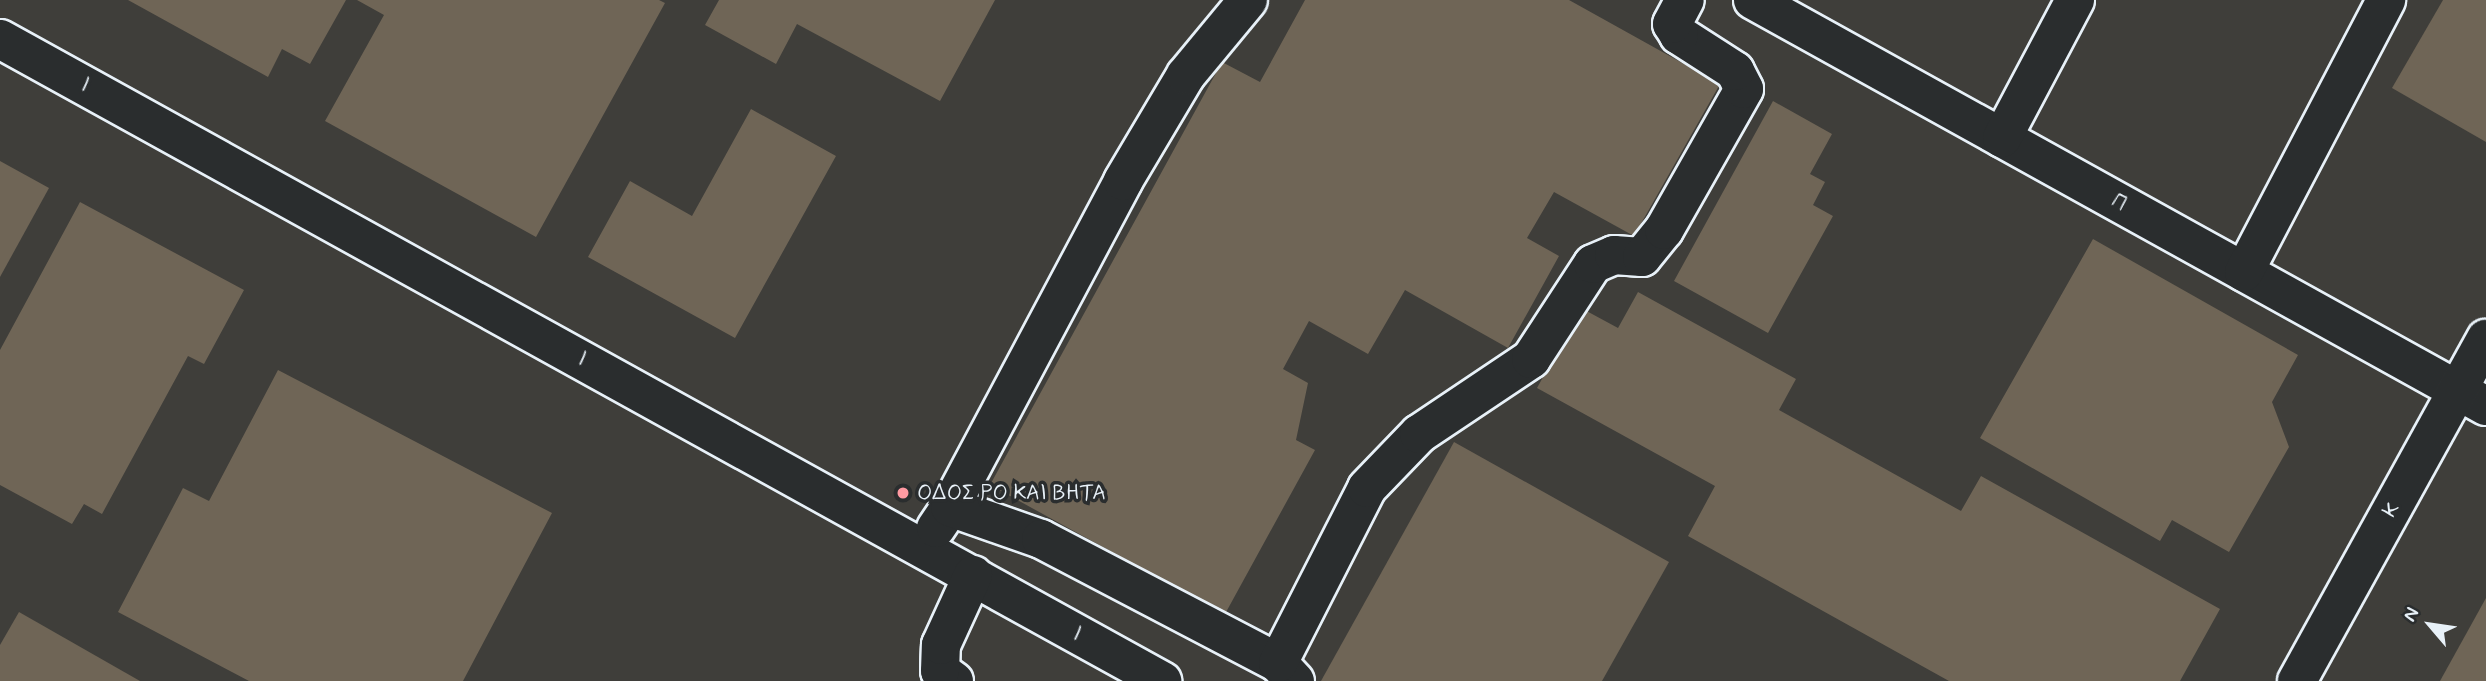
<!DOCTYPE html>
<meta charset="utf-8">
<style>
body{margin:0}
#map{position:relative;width:2486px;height:681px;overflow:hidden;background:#2a2d2e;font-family:Mynerve,sans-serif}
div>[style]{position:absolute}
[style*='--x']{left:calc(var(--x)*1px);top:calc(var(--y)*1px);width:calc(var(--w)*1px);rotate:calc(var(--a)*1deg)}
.built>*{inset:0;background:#3f3e3a;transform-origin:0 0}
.building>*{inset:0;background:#6f6556}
.roads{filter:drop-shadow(2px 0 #e8f1f8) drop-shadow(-2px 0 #e8f1f8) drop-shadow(0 2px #e8f1f8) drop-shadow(0 -2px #e8f1f8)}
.minor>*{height:38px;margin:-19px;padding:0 19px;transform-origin:19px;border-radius:19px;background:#2a2d2e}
.dots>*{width:19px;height:19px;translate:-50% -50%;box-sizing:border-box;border:4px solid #2a2d2e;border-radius:50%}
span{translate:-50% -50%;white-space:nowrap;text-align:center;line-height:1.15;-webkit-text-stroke:7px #2a2d2e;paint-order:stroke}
.street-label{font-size:21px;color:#e8f1f8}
.poi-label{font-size:21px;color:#e8f1f8}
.left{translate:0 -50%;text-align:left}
.north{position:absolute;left:2395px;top:590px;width:70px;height:70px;-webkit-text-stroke:5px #2a2d2e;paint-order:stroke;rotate:299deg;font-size:19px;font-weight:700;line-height:28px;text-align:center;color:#e8f1f8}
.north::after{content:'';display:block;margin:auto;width:24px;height:32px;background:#e8f1f8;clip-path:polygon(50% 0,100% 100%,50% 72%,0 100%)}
</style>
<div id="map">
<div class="built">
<div style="left:0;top:0;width:2486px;height:681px"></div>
</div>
<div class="building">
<div style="clip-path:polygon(128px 0,346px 0,310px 64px,282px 49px,268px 77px)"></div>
<div style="clip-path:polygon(357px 0,659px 0,665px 3px,536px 237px,325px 121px,384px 15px)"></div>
<div style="clip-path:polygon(719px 0,995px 0,940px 101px,797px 24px,776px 64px,705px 25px)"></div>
<div style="clip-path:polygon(1305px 0,1569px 0,1720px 84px,1634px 236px,1554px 192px,1527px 238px,1559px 256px,1508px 348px,1405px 290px,1368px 354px,1309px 321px,1283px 369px,1308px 383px,1296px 440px,1315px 450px,1225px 614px,990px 485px,1222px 62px,1260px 82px)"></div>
<div style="clip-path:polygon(2443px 0,2486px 0,2486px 142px,2392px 88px)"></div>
<div style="clip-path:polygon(1773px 101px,1832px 134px,1810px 174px,1825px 182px,1813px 205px,1833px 216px,1768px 333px,1674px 281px)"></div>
<div style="clip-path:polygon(751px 109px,836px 156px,735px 338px,588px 257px,630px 181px,692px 216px)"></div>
<div style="clip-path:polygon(0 161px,49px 188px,0 277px)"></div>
<div style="clip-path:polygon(80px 202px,244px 290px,204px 364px,188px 356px,102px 514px,84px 504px,72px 524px,0 485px,0 350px)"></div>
<div style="clip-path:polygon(2093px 239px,2298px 355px,2272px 402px,2289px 447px,2229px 552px,2172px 520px,2160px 541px,1980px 438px)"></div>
<div style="clip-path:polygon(1638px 292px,1796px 379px,1779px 410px,1961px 511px,1981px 476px,2220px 609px,2180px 681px,1949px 681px,1688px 536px,1715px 486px,1537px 388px,1581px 308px,1618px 328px)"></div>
<div style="clip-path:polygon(278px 370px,552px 513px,463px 681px,249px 681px,118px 612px,183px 488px,209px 501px)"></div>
<div style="clip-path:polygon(1454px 442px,1669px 562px,1602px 681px,1321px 681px)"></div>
<div style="clip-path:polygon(2486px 598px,2486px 681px,2440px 681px)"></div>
<div style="clip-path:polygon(19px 612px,140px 681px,0 681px,0 645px)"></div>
</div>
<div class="roads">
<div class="minor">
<div style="--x:1753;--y:0;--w:838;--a:28.98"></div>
<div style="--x:0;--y:39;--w:1328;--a:28.92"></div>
<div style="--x:2002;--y:138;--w:156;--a:-62.1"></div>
<div style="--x:2244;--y:272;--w:307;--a:-62.4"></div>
<div style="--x:950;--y:507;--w:369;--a:-62"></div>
<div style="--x:1123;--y:181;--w:123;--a:-59.3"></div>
<div style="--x:1186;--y:75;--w:97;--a:-50.4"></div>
<div style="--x:936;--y:528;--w:25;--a:-56"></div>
<div style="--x:950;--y:507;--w:96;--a:19.4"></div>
<div style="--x:1041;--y:539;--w:267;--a:27.6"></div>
<div style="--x:1278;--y:663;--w:25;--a:47"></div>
<div style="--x:1278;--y:663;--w:196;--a:-63"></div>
<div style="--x:1367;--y:488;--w:75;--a:-46.1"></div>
<div style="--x:1419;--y:434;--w:135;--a:-33.8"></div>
<div style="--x:1531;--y:359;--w:113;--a:-56.9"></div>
<div style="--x:1593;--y:264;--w:23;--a:-23"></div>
<div style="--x:1614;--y:255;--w:28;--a:4"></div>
<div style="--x:1642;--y:257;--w:35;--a:-51"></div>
<div style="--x:1664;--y:230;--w:162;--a:-60.4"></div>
<div style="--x:1744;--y:89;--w:20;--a:-117"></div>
<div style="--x:1735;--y:71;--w:67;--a:-147.3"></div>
<div style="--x:1679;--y:35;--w:13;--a:-122"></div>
<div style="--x:1672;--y:24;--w:27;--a:-62"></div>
<div style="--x:954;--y:681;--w:17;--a:-144"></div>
<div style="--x:940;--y:671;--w:26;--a:-88"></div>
<div style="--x:941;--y:645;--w:77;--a:-65.4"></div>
<div style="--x:2297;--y:681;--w:391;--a:-61.1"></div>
</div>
</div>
<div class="dots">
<div style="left:903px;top:493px;background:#ff9aa2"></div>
</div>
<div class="street-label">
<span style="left:85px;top:85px;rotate:29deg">Ι</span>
<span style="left:2119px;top:203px;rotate:29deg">Π</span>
<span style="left:582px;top:359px;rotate:29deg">Ι</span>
<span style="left:2391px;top:510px;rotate:-61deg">Κ</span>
<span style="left:1077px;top:634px;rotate:29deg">Ι</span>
</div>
<div class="poi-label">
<span class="left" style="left:917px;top:493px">ΟΔΟΣ ΡΟ ΚΑΙ ΒΗΤΑ</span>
</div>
<div class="north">N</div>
</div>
